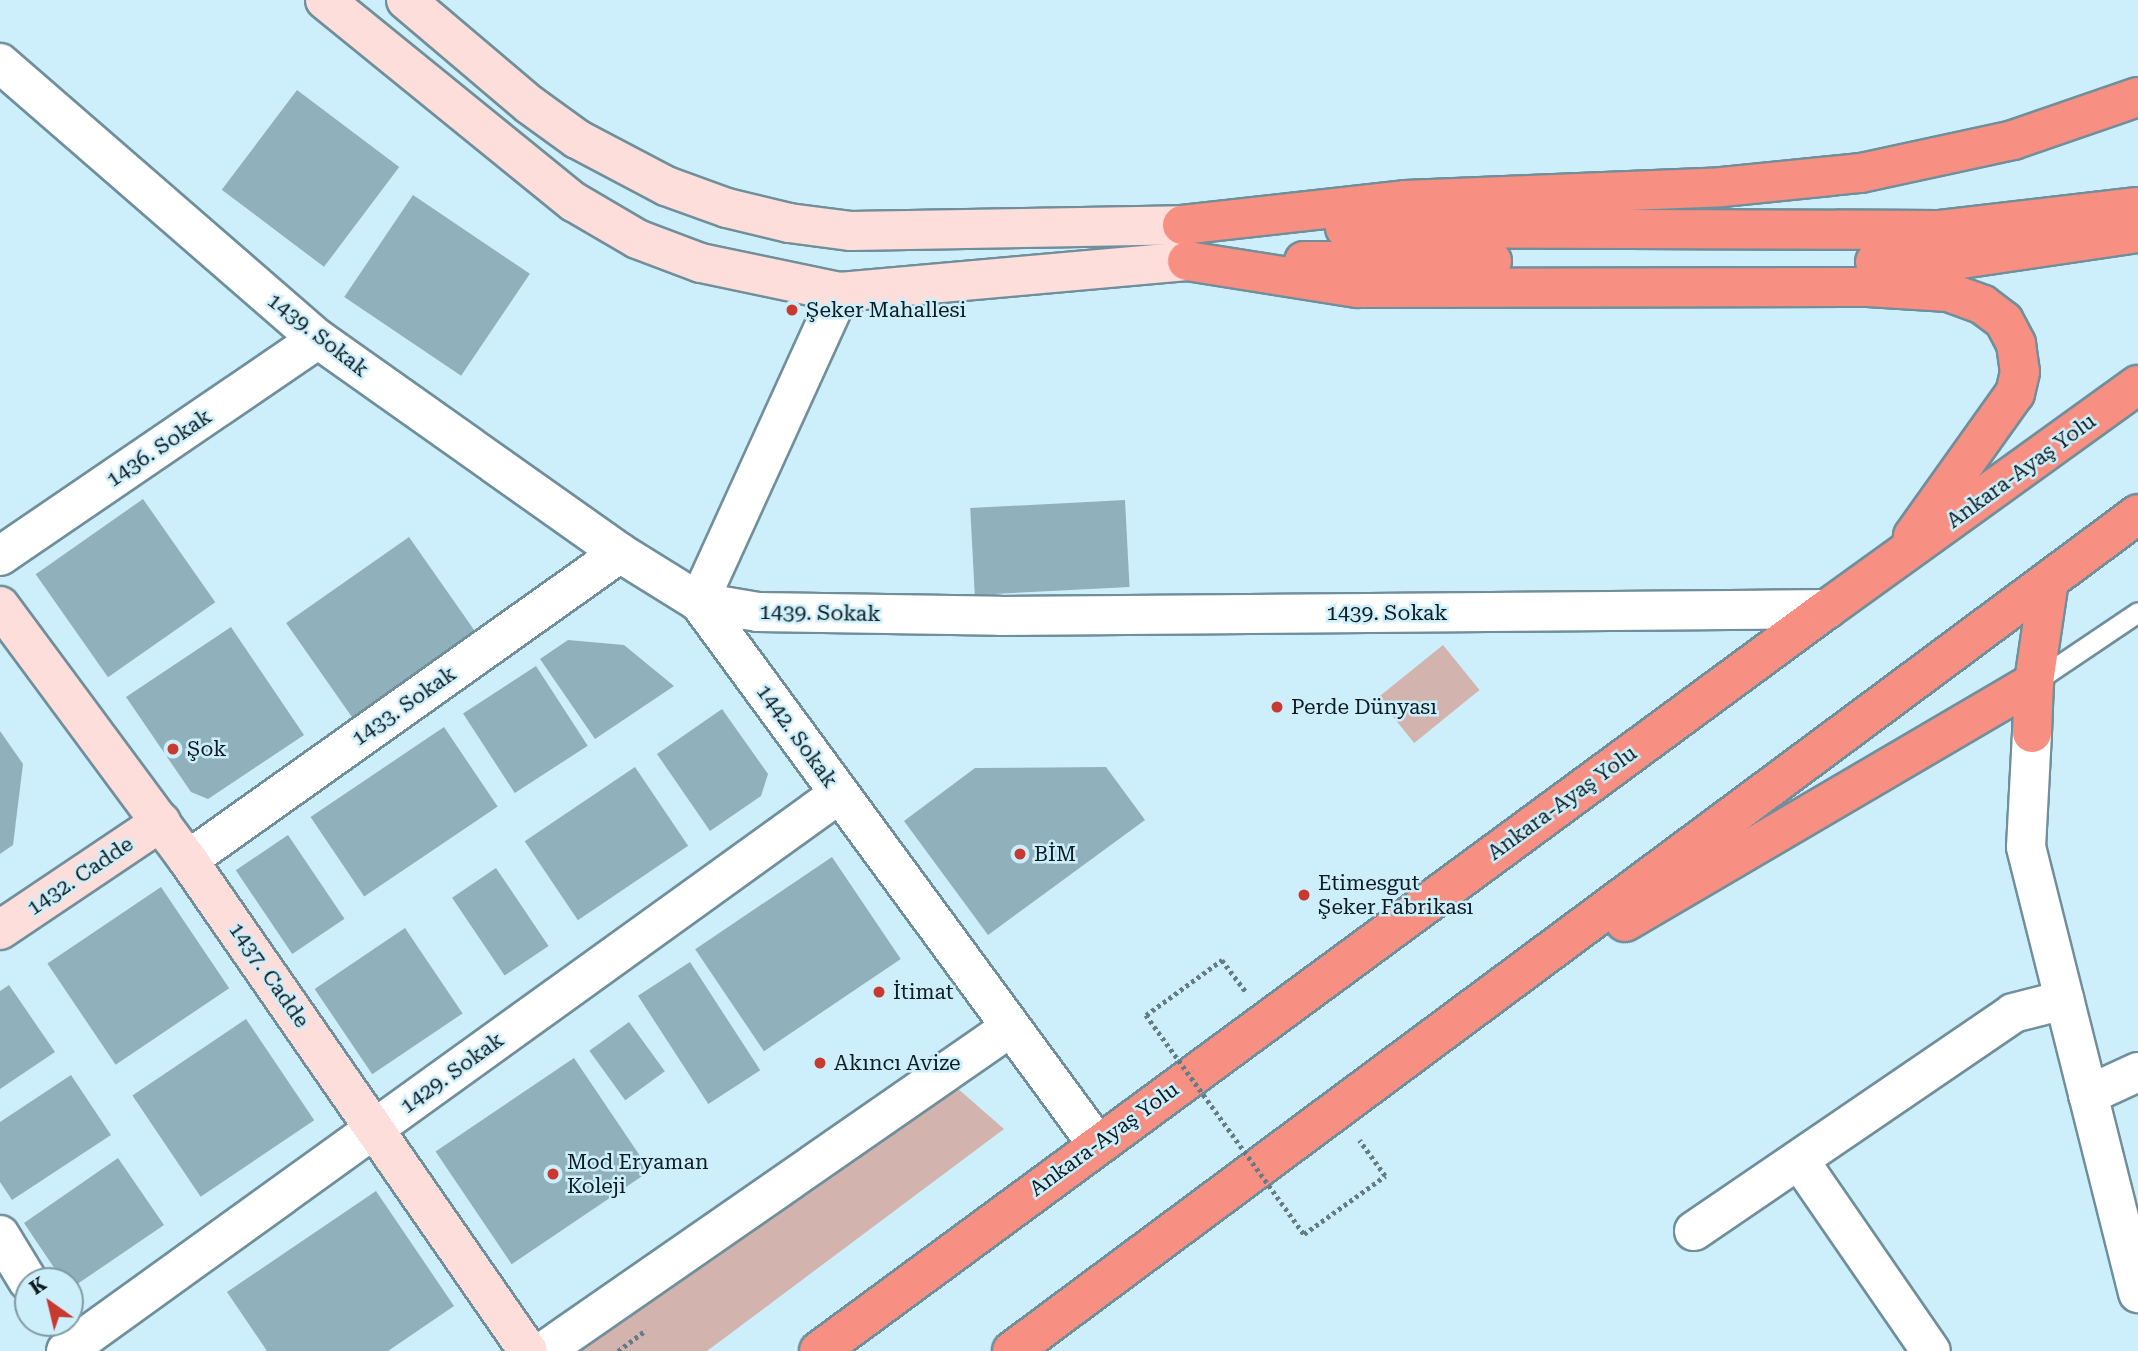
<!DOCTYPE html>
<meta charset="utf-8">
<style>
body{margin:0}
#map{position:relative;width:2138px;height:1351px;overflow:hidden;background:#cdeffc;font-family:"Roboto Serif",serif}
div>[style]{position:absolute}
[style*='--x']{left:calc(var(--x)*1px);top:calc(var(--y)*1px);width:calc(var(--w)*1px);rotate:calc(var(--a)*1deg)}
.green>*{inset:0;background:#d2b3ae;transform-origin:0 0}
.building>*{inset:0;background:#90b0bc;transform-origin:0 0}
.path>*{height:4.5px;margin-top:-2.25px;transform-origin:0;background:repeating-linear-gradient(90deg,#667c84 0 3.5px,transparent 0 7px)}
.roads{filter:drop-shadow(2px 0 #708f9b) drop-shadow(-2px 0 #708f9b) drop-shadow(0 2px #708f9b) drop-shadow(0 -2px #708f9b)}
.lane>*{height:19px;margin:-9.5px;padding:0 9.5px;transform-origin:9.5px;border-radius:9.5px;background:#fff}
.street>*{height:38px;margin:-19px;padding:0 19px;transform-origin:19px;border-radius:19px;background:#fff}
.secondary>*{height:38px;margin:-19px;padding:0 19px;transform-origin:19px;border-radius:19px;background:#fddeda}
.highway>*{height:38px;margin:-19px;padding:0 19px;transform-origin:19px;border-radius:19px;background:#f79082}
.path-bridge>*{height:4.5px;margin-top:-2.25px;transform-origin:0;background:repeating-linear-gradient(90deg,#667c84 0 3.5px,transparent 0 7px)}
.dots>*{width:19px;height:19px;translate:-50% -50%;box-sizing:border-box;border:4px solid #cdeffc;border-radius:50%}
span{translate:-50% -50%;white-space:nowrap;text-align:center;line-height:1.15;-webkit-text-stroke:5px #cdeffc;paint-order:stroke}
.poi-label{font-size:21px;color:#0e1b1f}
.left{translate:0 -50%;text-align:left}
.street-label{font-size:21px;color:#0e1b1f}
.north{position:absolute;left:14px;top:1267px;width:70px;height:70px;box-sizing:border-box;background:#cdeffc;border:2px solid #819aa4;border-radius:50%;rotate:326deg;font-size:19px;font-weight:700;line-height:28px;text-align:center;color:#0e1b1f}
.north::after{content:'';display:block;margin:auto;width:24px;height:32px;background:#c83a30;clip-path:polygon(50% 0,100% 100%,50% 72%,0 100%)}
</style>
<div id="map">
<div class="green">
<div style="left:1443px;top:645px;width:58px;height:84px;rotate:51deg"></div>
<div style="clip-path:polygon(956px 1087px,1004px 1129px,707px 1351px,580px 1351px)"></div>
</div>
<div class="building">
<div style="left:297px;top:90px;width:128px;height:125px;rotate:37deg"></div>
<div style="left:413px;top:195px;width:141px;height:123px;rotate:34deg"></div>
<div style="left:143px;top:499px;width:126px;height:131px;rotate:55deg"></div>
<div style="left:1125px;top:500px;width:87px;height:155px;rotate:87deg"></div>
<div style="left:409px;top:537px;width:119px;height:150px;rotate:55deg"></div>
<div style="clip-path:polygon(231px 627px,304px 735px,208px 799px,191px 792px,126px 697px)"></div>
<div style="clip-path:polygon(568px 640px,624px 645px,674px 686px,595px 739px,540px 659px)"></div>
<div style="left:536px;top:666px;width:95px;height:87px;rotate:57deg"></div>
<div style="clip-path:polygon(722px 709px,768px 774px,761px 796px,710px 831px,657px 754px)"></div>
<div style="left:444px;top:727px;width:96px;height:161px;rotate:56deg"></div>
<div style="clip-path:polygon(0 731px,23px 764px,13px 845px,0 854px)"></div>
<div style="left:635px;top:767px;width:95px;height:133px;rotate:56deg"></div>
<div style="clip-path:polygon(1106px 767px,1145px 820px,988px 935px,904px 821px,975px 768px)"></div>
<div style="left:288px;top:835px;width:101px;height:63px;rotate:56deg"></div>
<div style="left:832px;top:857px;width:123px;height:165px;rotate:56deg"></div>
<div style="left:496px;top:868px;width:94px;height:53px;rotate:56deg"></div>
<div style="left:161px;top:887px;width:122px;height:137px;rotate:56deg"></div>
<div style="left:405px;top:928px;width:103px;height:109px;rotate:56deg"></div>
<div style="left:690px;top:962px;width:129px;height:62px;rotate:57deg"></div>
<div style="clip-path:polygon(9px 985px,55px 1052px,0 1089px,0 991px)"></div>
<div style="left:246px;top:1019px;width:122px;height:137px;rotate:56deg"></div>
<div style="left:629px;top:1022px;width:61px;height:49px;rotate:54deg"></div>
<div style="left:574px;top:1058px;width:136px;height:167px;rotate:56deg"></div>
<div style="clip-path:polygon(71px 1075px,111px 1135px,12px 1200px,0 1182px,0 1122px)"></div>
<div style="clip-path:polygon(118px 1158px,164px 1225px,70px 1289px,70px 1281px,63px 1281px,24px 1223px)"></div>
<div style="clip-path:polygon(376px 1191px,454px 1306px,388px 1351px,267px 1351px,227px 1292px)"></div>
</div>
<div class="path">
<div style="--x:1146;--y:1015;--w:94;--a:-35.9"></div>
<div style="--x:1222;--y:960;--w:39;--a:53"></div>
<div style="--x:1304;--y:1234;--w:100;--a:-35.6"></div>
<div style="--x:1385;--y:1176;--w:44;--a:-125.8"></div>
<div style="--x:618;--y:1351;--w:35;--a:-37"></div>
</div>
<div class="roads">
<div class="lane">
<div style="--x:2034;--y:682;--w:125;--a:-33.9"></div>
</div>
<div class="street">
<div style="--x:0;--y:63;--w:421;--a:41"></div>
<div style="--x:318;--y:339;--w:370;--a:35.3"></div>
<div style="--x:620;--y:553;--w:93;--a:31.8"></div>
<div style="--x:699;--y:602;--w:60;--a:9.6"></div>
<div style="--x:758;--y:612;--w:242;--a:0.9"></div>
<div style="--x:1000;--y:616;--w:827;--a:-0.48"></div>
<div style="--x:840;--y:292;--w:341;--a:114.5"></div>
<div style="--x:699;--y:602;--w:672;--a:53.71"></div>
<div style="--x:0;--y:556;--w:385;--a:-34.3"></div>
<div style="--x:2032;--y:733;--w:114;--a:93"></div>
<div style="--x:2026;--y:847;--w:460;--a:75.9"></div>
<div style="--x:188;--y:860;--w:530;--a:-35.4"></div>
<div style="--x:2088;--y:1095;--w:55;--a:-24.7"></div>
<div style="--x:1799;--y:1160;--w:232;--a:55.4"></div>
<div style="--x:1694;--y:1231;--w:386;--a:-34.3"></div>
<div style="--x:2013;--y:1013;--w:53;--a:-14.3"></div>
<div style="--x:0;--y:1235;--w:54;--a:58.7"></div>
<div style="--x:66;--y:1351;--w:953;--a:-35.78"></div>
<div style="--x:544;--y:1351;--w:568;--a:-34.75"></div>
</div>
<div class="secondary">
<div style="--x:325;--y:0;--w:321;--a:39.1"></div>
<div style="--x:574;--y:202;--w:73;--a:30.4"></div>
<div style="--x:637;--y:239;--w:68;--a:20.6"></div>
<div style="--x:701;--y:263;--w:142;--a:11.8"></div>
<div style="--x:840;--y:292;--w:348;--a:-5.1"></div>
<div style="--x:406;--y:0;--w:162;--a:40.3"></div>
<div style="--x:530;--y:105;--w:58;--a:35.9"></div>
<div style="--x:577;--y:139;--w:101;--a:27.8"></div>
<div style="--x:666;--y:186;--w:65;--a:19.8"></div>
<div style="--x:727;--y:208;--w:64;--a:13.6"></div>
<div style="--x:789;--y:223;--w:63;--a:7.4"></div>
<div style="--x:851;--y:231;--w:331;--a:-1"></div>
<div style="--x:0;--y:606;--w:316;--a:53.5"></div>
<div style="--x:188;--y:860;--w:597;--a:55.3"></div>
<div style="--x:0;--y:930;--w:194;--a:-33.9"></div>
</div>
<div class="highway">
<div style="--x:1182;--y:225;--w:224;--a:-6.4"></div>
<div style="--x:1405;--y:200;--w:317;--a:-2.3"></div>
<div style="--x:1722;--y:187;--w:140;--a:-5.8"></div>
<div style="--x:1861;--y:173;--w:156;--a:-12.2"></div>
<div style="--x:2013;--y:140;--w:132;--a:-19"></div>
<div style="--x:1345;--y:228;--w:593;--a:0.19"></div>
<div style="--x:1938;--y:230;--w:201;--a:-6.6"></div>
<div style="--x:1187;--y:261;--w:172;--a:9"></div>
<div style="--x:1357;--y:288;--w:511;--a:-0.11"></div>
<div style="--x:1868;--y:287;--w:80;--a:3.6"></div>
<div style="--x:1948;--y:292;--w:37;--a:20"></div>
<div style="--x:1983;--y:305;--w:26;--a:37"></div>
<div style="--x:2004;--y:321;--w:26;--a:62"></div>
<div style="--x:2016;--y:344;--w:28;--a:82"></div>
<div style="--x:2020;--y:372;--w:22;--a:103"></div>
<div style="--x:2015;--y:393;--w:176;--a:125.5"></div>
<div style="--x:1304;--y:261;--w:188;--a:0"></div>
<div style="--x:1875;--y:262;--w:66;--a:0"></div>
<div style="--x:1941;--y:262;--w:199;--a:-8.4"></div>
<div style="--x:2032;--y:733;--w:51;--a:-87.8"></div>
<div style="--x:2034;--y:682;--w:102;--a:-81.6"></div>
<div style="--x:1625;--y:922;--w:474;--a:-30.4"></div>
<div style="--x:819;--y:1351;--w:1252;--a:-36.36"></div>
<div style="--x:1827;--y:609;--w:383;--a:-35.8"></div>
<div style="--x:1012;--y:1351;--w:1403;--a:-36.62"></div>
</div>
</div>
<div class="path-bridge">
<div style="--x:1146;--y:1015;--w:270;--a:54.2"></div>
</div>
<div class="dots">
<div style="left:792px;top:310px;background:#c83a30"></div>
<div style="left:1277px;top:707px;background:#c83a30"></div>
<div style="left:173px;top:749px;background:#c83a30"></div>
<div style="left:1020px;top:854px;background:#c83a30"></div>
<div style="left:1304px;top:895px;background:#c83a30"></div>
<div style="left:879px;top:992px;background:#c83a30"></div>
<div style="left:820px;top:1063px;background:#c83a30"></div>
<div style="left:553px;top:1174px;background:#c83a30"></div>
</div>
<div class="poi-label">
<span class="left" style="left:806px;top:310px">Şeker Mahallesi</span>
<span class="left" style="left:1291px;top:707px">Perde Dünyası</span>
<span class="left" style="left:187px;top:749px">Şok</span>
<span class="left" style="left:1034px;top:854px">BİM</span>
<span class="left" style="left:1318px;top:895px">Etimesgut<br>Şeker Fabrikası</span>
<span class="left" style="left:893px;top:992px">İtimat</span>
<span class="left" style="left:834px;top:1063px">Akıncı Avize</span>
<span class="left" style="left:567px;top:1174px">Mod Eryaman<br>Koleji</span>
</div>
<div class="street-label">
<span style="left:318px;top:335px;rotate:38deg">1439. Sokak</span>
<span style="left:159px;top:448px;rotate:-34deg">1436. Sokak</span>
<span style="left:2021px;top:471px;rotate:-36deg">Ankara-Ayaş Yolu</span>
<span style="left:820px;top:613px;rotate:1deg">1439. Sokak</span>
<span style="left:1387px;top:613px">1439. Sokak</span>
<span style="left:404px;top:706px;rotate:-35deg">1433. Sokak</span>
<span style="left:797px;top:736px;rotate:54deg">1442. Sokak</span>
<span style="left:1562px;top:803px;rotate:-36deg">Ankara-Ayaş Yolu</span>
<span style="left:80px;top:876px;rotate:-34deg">1432. Cadde</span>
<span style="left:269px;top:975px;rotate:55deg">1437. Cadde</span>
<span style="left:452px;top:1073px;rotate:-36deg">1429. Sokak</span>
<span style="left:1104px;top:1139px;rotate:-36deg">Ankara-Ayaş Yolu</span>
</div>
<div class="north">K</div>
</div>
